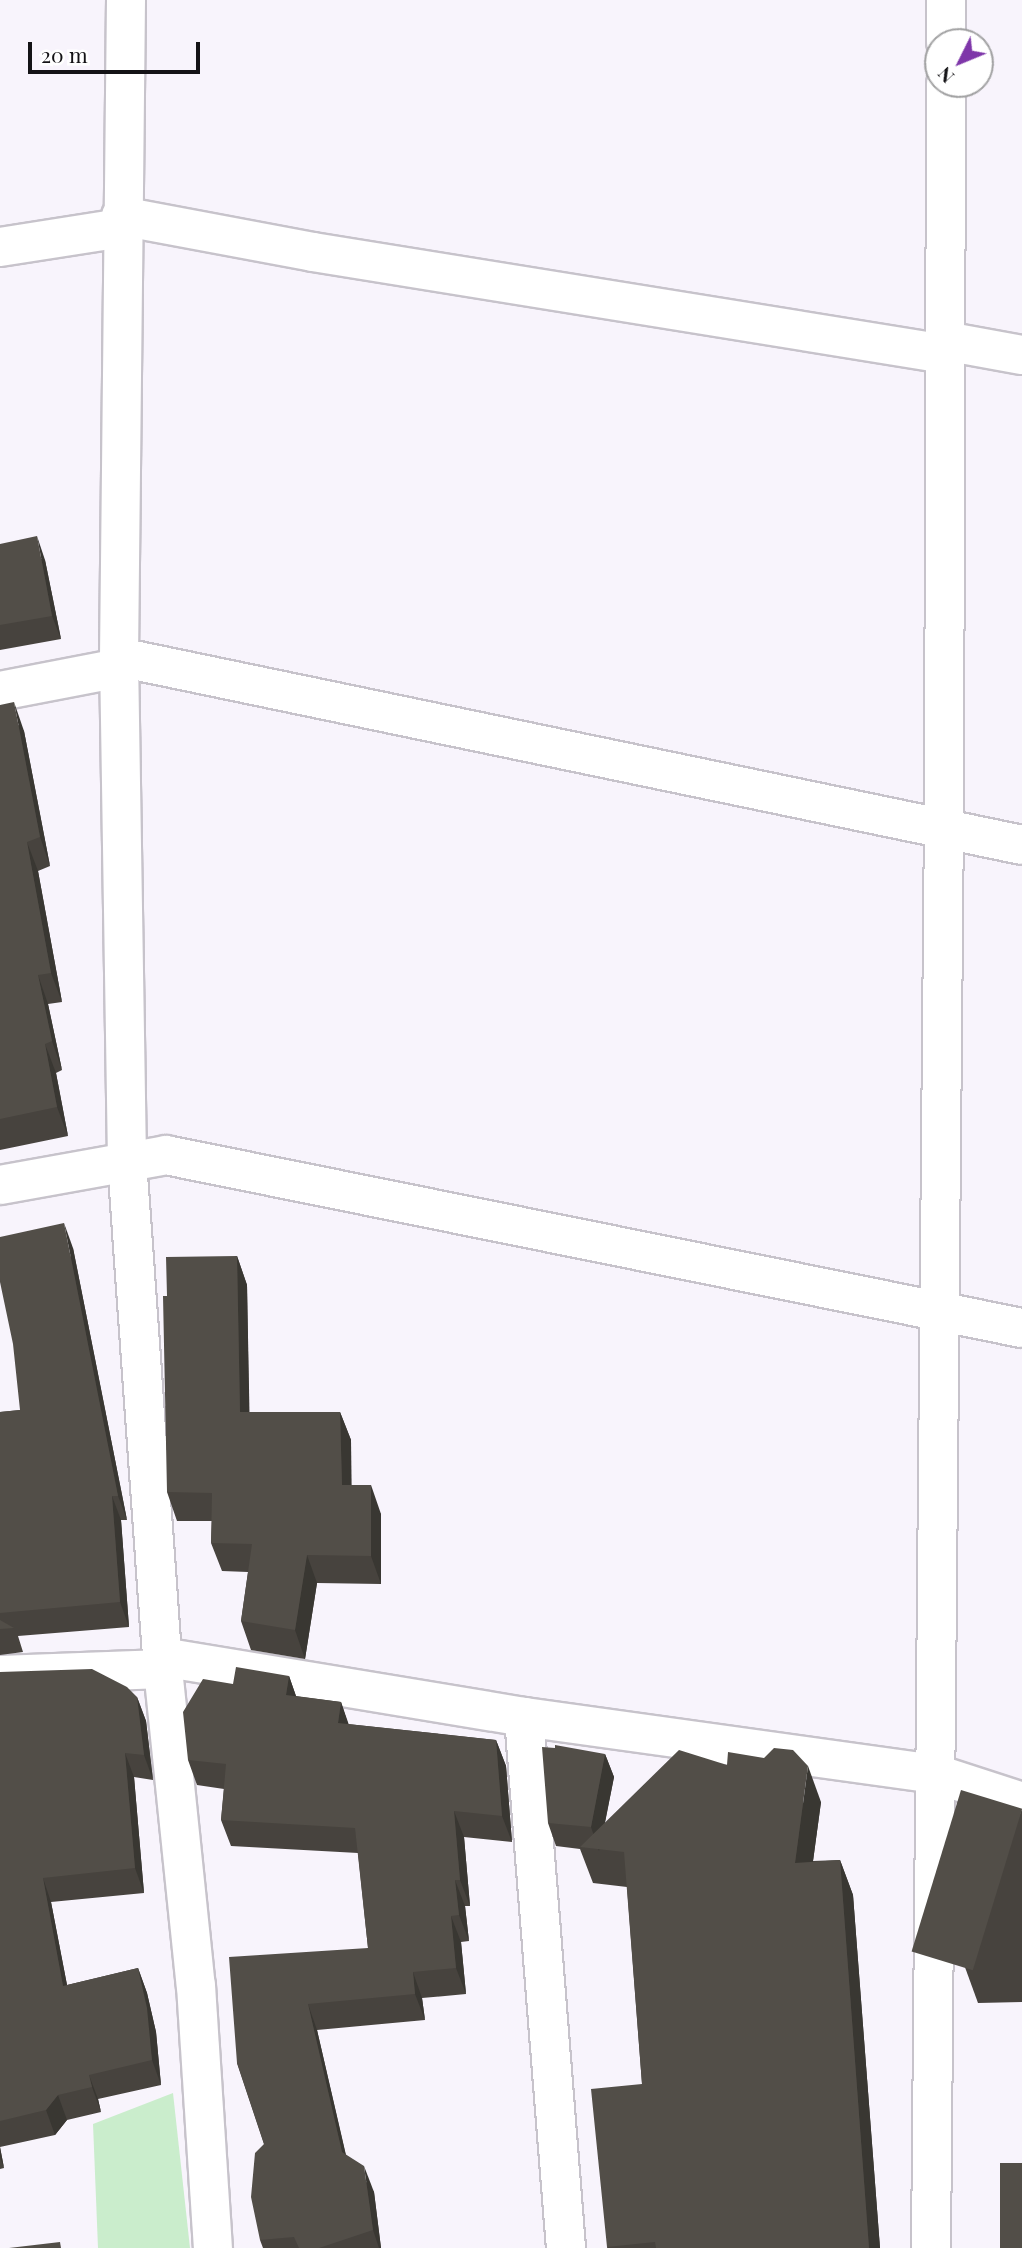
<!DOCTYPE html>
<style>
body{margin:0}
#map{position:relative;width:1022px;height:2248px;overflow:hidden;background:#f8f4fc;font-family:"Playfair Display",serif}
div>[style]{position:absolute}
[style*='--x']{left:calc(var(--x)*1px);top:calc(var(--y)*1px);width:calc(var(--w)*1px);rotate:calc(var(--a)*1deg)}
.green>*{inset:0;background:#caedcc}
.roads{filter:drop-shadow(2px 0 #c7c3cb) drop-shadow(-2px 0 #c7c3cb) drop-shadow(0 2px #c7c3cb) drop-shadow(0 -2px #c7c3cb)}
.street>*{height:38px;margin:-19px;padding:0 19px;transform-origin:19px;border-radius:19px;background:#fff}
.wall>*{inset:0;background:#47433e}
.shaded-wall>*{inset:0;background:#393732}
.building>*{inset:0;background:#524e48;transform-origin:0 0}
span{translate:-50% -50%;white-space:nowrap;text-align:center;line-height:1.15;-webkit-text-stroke:7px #fff;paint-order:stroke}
.north{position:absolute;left:924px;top:28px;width:70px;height:70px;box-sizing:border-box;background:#fff;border:2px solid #a1a1a2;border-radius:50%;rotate:227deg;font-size:19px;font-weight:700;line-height:28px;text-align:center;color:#141316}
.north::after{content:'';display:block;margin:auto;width:24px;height:32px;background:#7e36a9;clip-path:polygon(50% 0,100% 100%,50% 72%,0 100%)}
.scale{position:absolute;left:28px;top:42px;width:172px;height:32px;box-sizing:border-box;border:4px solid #141316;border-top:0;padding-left:9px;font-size:21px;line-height:24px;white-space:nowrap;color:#141316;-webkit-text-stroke:5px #fff;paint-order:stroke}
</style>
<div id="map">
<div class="green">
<div style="clip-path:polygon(173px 2093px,190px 2248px,98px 2248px,93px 2124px)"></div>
</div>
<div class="roads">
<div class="street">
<div style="--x:126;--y:0;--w:657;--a:90.61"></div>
<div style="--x:119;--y:657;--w:504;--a:89.09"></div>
<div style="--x:127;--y:1161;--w:509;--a:85.95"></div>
<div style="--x:163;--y:1669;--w:319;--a:84.1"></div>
<div style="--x:196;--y:1986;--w:263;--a:86.3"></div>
<div style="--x:946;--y:42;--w:42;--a:-90"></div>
<div style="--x:121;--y:216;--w:195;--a:10.6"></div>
<div style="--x:313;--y:252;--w:640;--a:9.17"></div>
<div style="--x:0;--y:247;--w:122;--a:-8.9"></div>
<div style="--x:945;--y:341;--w:78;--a:10.3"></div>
<div style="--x:119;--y:657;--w:922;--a:11.76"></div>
<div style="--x:0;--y:691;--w:121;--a:-10.9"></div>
<div style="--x:0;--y:1185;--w:169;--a:-10.2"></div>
<div style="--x:166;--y:1155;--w:873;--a:11.43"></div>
<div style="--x:162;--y:1657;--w:367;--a:9.4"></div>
<div style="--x:524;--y:1717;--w:416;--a:7.9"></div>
<div style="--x:936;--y:1774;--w:90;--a:18"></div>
<div style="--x:0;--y:1675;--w:163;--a:-2.1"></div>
<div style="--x:524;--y:1717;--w:533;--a:85.48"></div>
<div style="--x:931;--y:2248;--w:1419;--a:-89.48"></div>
<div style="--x:944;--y:829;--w:745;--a:-89.85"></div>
</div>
</div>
<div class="wall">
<div style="clip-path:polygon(0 544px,45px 560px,61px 639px,0 650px)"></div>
<div style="clip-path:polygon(0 705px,24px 731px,50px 866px,38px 871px,62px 1002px,48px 1004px,62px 1070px,56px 1073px,68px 1136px,0 1150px)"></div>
<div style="clip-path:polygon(73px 1248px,127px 1520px,121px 1520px,129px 1627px,18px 1636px,23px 1652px,0 1655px,0 1412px,20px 1410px)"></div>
<div style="clip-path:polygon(237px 1256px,247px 1285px,249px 1412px,340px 1412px,351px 1440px,351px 1485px,381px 1514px,381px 1584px,317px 1583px,305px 1659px,251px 1650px,241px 1621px,248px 1572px,222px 1571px,211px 1543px,212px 1521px,177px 1521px,167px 1492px,167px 1296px)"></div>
<div style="clip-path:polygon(0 1672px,137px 1697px,146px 1721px,153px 1780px,134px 1777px,144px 1893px,51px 1902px,67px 1985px,138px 1968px,147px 1993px,156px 2032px,161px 2085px,98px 2099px,101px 2112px,67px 2120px,55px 2135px,0 2147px,4px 2168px,0 2169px)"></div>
<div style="clip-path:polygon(289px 1676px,296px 1696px,341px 1702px,348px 1724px,496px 1740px,506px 1766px,512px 1842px,464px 1837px,470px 1906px,465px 1906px,469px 1941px,461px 1942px,466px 1994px,422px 1998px,425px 2020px,317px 2030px,346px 2155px,374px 2192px,381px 2248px,263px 2248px,260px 2240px,264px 2144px,237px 2063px,368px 1948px,358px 1853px,231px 1846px,221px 1820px,224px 1789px,197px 1785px,188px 1760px)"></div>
<div style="clip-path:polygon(605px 1754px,614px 1777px,605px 1823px,821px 1802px,813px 1861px,840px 1860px,853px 1895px,880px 2248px,607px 2248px,642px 2084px,627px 1887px,593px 1883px,580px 1849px,556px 1846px,548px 1823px)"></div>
<div style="clip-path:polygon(1022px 1809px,1022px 2002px,978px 2003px,962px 1959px)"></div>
</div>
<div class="shaded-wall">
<div style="clip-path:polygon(37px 536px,45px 560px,61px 639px,52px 616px)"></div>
<div style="clip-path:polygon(14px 702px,24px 731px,50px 866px,40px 837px)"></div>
<div style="clip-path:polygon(27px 842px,38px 871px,62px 1002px,51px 973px)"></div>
<div style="clip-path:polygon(38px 975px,48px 1004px,62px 1070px,52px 1041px)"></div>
<div style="clip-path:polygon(45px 1044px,56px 1073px,68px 1136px,57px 1107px)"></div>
<div style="clip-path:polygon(64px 1223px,73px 1248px,127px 1520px,118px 1496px)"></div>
<div style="clip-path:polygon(237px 1256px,247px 1285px,250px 1440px,240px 1412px)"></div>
<div style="clip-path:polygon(340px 1412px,351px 1440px,352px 1513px,342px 1485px)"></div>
<div style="clip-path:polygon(371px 1485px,381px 1514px,381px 1584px,371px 1556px)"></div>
<div style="clip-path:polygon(112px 1496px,121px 1520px,129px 1627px,120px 1602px)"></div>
<div style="clip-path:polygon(307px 1555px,317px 1583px,305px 1659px,295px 1630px)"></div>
<div style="clip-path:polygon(289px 1676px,298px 1702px,286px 1695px)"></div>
<div style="clip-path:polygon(137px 1697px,146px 1721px,153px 1780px,144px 1755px)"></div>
<div style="clip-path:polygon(341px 1702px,350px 1728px,338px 1723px)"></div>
<div style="clip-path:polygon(496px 1740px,506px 1766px,512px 1842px,502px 1816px)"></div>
<div style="clip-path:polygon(125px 1753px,134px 1777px,144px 1893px,135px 1868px)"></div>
<div style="clip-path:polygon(605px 1754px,614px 1777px,599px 1851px,591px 1827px)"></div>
<div style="clip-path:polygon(808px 1766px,821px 1802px,808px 1898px,795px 1863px)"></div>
<div style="clip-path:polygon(454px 1811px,464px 1837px,470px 1906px,460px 1880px)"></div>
<div style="clip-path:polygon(840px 1860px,853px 1895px,880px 2248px,869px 2248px)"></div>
<div style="clip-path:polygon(43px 1878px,51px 1902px,72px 2011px,63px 1986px)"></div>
<div style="clip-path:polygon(455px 1880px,465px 1906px,469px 1941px,459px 1915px)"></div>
<div style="clip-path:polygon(451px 1916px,461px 1942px,466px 1994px,456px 1968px)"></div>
<div style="clip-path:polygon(138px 1968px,147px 1993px,156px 2032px,161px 2085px,152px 2060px)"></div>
<div style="clip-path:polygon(413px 1972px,422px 1998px,425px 2020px,415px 1994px)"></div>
<div style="clip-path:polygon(308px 2004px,317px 2030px,351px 2178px,342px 2152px)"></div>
<div style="clip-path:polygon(89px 2075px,98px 2099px,101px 2112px,92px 2087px)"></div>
<div style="clip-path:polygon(58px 2095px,67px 2120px,55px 2135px,46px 2110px)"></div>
<div style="clip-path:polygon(0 2147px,4px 2168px,0 2157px)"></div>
<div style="clip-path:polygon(364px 2166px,374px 2192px,381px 2248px,379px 2248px,373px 2230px)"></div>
</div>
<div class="building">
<div style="clip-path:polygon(37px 536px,52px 616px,0 625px,0 544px)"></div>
<div style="clip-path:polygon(14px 702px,40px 837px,27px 842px,51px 973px,38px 975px,52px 1041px,45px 1044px,57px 1107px,0 1119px,0 705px)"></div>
<div style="clip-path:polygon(64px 1223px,118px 1496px,112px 1496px,120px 1602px,0 1613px,0 1412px,20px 1410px,13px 1344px,0 1282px,0 1237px)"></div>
<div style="clip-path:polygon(237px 1256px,240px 1412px,340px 1412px,342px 1485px,371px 1485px,371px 1556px,307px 1555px,295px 1630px,241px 1621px,252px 1544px,211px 1543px,212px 1493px,167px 1492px,163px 1296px,167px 1296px,166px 1257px)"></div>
<div style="clip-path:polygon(0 1620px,14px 1628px,0 1629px)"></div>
<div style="clip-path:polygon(236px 1667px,289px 1676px,286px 1695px,341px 1702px,338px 1723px,496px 1740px,502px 1816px,454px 1811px,460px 1880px,455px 1880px,459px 1915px,451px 1916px,456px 1968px,413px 1972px,415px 1994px,308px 2004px,342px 2152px,364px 2166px,373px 2230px,319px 2248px,299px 2248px,294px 2237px,260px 2240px,251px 2197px,255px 2153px,264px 2144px,237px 2063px,229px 1957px,368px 1948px,355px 1828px,221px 1820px,226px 1764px,188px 1760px,183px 1712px,203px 1679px,233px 1684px)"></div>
<div style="clip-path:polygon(92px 1669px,127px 1687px,137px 1697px,144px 1755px,125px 1753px,135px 1868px,43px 1878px,63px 1986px,138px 1968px,147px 2008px,152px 2060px,89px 2075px,92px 2087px,58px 2095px,46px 2110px,0 2121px,0 1672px)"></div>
<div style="clip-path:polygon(555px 1745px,605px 1754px,591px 1827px,548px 1823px,542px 1747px,555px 1748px)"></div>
<div style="clip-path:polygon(774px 1748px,793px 1750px,808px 1766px,795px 1863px,840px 1860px,869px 2248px,656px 2248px,655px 2242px,607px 2247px,591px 2089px,642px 2084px,624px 1852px,580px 1847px,679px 1750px,727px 1765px,728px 1752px,764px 1758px)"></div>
<div style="left:961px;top:1790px;width:64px;height:169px;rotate:17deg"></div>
<div style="left:1000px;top:2163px;width:22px;height:85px"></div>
<div style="clip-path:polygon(60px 2242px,61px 2248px,9px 2248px)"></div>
</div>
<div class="north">N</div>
<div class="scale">20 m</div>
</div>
